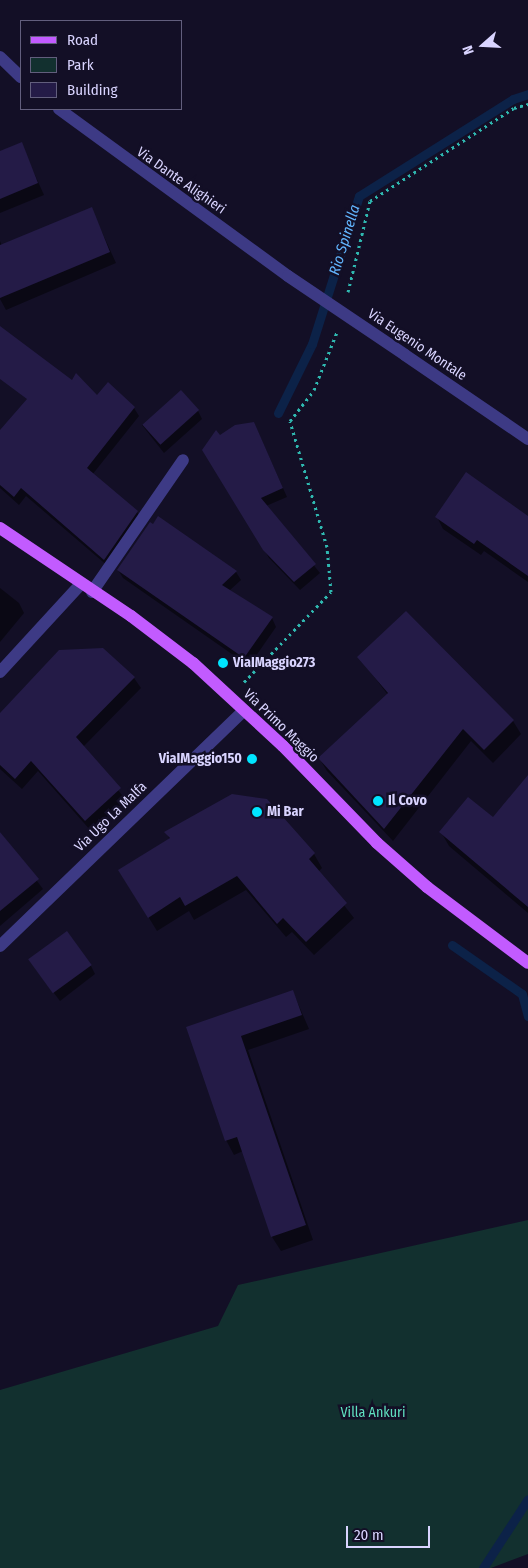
<!DOCTYPE html>
<style>
body{margin:0}
#map{position:relative;width:528px;height:1568px;overflow:hidden;background:#130f26;font-family:"Fira Sans Condensed",sans-serif}
div>[style]{position:absolute}
[style*='--x']{left:calc(var(--x)*1px);top:calc(var(--y)*1px);width:calc(var(--w)*1px);rotate:calc(var(--a)*1deg)}
.green>*{inset:0;background:#12302f}
.shadow>*{inset:0;background:#0007}
.stream>*{height:9px;margin:-4.5px;padding:0 4.5px;transform-origin:4.5px;border-radius:4.5px;background:#0c2248}
.building>*{inset:0;background:#241b47;transform-origin:0 0}
.path>*{height:3px;margin-top:-1.5px;transform-origin:0;background:repeating-linear-gradient(90deg,#2fb8b0 0 2.5px,transparent 0 6.5px)}
.service>*{height:12px;margin:-6px;padding:0 6px;transform-origin:6px;border-radius:6px;background:#3d3a85}
.minor>*{height:12px;margin:-6px;padding:0 6px;transform-origin:6px;border-radius:6px;background:#3d3a85}
.primary>*{height:12px;margin:-6px;padding:0 6px;transform-origin:6px;border-radius:6px;background:#c25bff}
.minor-bridge>*{height:12px;margin:-6px;padding:0 6px;transform-origin:6px;border-radius:6px;background:#3d3a85}
.dots>*{width:14px;height:14px;translate:-50% -50%;box-sizing:border-box;border:2px solid #130f26;border-radius:50%}
span{translate:-50% -50%;white-space:nowrap;text-align:center;line-height:1.15;-webkit-text-stroke:5px #130f26;paint-order:stroke}
.street-label{font-size:14px;color:#d9d4ff}
.poi-label{font-size:14px;color:#d9d4ff;font-weight:700}
.left{translate:0 -50%;text-align:left}
.right{translate:-100% -50%;text-align:right}
.park-label{font-size:14px;color:#5fe0c0}
.water-label{font-size:15px;color:#62b6ff;font-style:italic}
.legend{position:absolute;left:20px;top:20px;width:162px;height:90px;box-sizing:border-box;background:#130f26;border:1px solid #625e7d;margin:0;padding:6px 9px;list-style:none;font-size:15px;color:#d9d4ff}
.legend li{display:flex;align-items:center;gap:10px;height:25px}
.legend b{width:25px;border:1px solid #625e7d}
.north{position:absolute;left:458px;top:20px;width:50px;height:50px;-webkit-text-stroke:4px #130f26;paint-order:stroke;rotate:251deg;font-size:14px;font-weight:700;line-height:20px;text-align:center;color:#d9d4ff}
.north::after{content:'';display:block;margin:auto;width:18px;height:22px;background:#d9d4ff;clip-path:polygon(50% 0,100% 100%,50% 72%,0 100%)}
.scale{position:absolute;left:346px;top:1526px;width:84px;height:22px;box-sizing:border-box;border:2px solid #d9d4ff;border-top:0;padding-left:6px;font-size:15px;line-height:18px;white-space:nowrap;color:#d9d4ff;-webkit-text-stroke:4px #130f26;paint-order:stroke}
</style>
<div id="map">
<div class="green">
<div style="clip-path:polygon(528px 1220px,528px 1554px,491px 1568px,0 1568px,0 1390px,218px 1326px,238px 1285px)"></div>
</div>
<div class="shadow">
<div style="clip-path:polygon(21px 144px,44px 195px,0 213px,0 153px)"></div>
<div style="clip-path:polygon(91px 208px,116px 263px,6px 310px,0 299px,0 241px,2px 246px)"></div>
<div style="clip-path:polygon(72px 382px,97px 397px,134px 408px,139px 416px,92px 475px,137px 512px,142px 521px,109px 567px,26px 496px,19px 505px,0 488px,0 432px)"></div>
<div style="clip-path:polygon(198px 411px,202px 419px,164px 453px,142px 425px)"></div>
<div style="clip-path:polygon(254px 423px,287px 497px,266px 506px,320px 573px,300px 590px,269px 558px,204px 450px,220px 437px)"></div>
<div style="clip-path:polygon(437px 517px,528px 517px,528px 582px,484px 551px,481px 555px,443px 529px)"></div>
<div style="clip-path:polygon(158px 518px,236px 572px,241px 580px,229px 591px,272px 618px,276px 627px,249px 666px,123px 578px,118px 570px)"></div>
<div style="clip-path:polygon(0 588px,19px 603px,24px 613px,0 642px)"></div>
<div style="clip-path:polygon(359px 657px,513px 721px,521px 734px,493px 763px,471px 741px,393px 841px,327px 771px,319px 758px,388px 695px)"></div>
<div style="clip-path:polygon(134px 678px,141px 688px,83px 747px,126px 800px,91px 831px,38px 771px,22px 789px,0 769px,0 715px)"></div>
<div style="clip-path:polygon(528px 777px,528px 913px,449px 846px,441px 832px,493px 819px)"></div>
<div style="clip-path:polygon(0 832px,43px 889px,0 926px)"></div>
<div style="clip-path:polygon(166px 832px,314px 854px,322px 868px,318px 872px,354px 918px,314px 955px,292px 932px,286px 937px,246px 890px,194px 920px,189px 911px,157px 931px,128px 884px,170px 840px)"></div>
<div style="clip-path:polygon(91px 966px,95px 974px,60px 1001px,35px 968px)"></div>
<div style="clip-path:polygon(293px 992px,309px 1029px,248px 1050px,313px 1240px,281px 1251px,272px 1237px,243px 1151px,234px 1155px,226px 1140px,187px 1028px)"></div>
</div>
<div class="stream">
<div style="--x:278;--y:413;--w:77;--a:-63.8"></div>
<div style="--x:312;--y:344;--w:155;--a:-72.4"></div>
<div style="--x:359;--y:196;--w:182;--a:-32.2"></div>
<div style="--x:513;--y:99;--w:16;--a:-18"></div>
<div style="--x:452;--y:945;--w:85;--a:35"></div>
<div style="--x:522;--y:994;--w:23;--a:75"></div>
<div style="--x:483;--y:1568;--w:82;--a:-56.9"></div>
</div>
<div class="building">
<div style="clip-path:polygon(22px 142px,38px 183px,0 199px,0 151px)"></div>
<div style="clip-path:polygon(92px 207px,110px 252px,0 298px,0 245px)"></div>
<div style="clip-path:polygon(0 326px,72px 380px,76px 373px,97px 395px,108px 382px,135px 407px,87px 468px,138px 511px,104px 560px,21px 488px,14px 497px,0 485px,0 430px,27px 399px,0 379px)"></div>
<div style="left:181px;top:390px;width:27px;height:52px;rotate:48deg"></div>
<div style="clip-path:polygon(254px 422px,283px 488px,261px 498px,316px 564px,294px 582px,263px 550px,202px 450px,216px 430px,220px 435px,235px 425px)"></div>
<div style="clip-path:polygon(466px 472px,528px 516px,528px 576px,477px 540px,474px 544px,435px 517px)"></div>
<div style="clip-path:polygon(158px 516px,237px 571px,222px 585px,273px 617px,244px 658px,117px 570px,150px 522px,153px 524px)"></div>
<div style="clip-path:polygon(406px 611px,514px 720px,484px 750px,463px 729px,384px 829px,318px 758px,388px 693px,357px 657px)"></div>
<div style="clip-path:polygon(103px 648px,135px 677px,76px 737px,121px 788px,85px 821px,31px 761px,15px 779px,0 765px,0 713px,59px 650px)"></div>
<div style="clip-path:polygon(528px 775px,528px 907px,439px 832px,468px 797px,493px 817px)"></div>
<div style="clip-path:polygon(232px 794px,267px 799px,315px 853px,309px 859px,347px 903px,306px 942px,283px 918px,277px 924px,237px 876px,185px 906px,180px 897px,148px 918px,118px 870px,170px 838px,164px 832px)"></div>
<div style="clip-path:polygon(0 832px,39px 879px,0 911px)"></div>
<div style="left:67px;top:931px;width:42px;height:48px;rotate:54deg"></div>
<div style="clip-path:polygon(293px 990px,302px 1015px,241px 1036px,306px 1225px,271px 1237px,237px 1137px,225px 1141px,186px 1027px)"></div>
</div>
<div class="path">
<div style="--x:348;--y:292;--w:94;--a:-76.4"></div>
<div style="--x:370;--y:201;--w:171;--a:-32.9"></div>
<div style="--x:514;--y:108;--w:15;--a:-16"></div>
<div style="--x:244;--y:682;--w:125;--a:-46"></div>
<div style="--x:331;--y:592;--w:45;--a:-95.1"></div>
<div style="--x:327;--y:547;--w:131;--a:-106.4"></div>
<div style="--x:290;--y:421;--w:39;--a:-52"></div>
<div style="--x:314;--y:390;--w:62;--a:-68.4"></div>
</div>
<div class="service">
<div style="--x:92;--y:592;--w:160;--a:-55.4"></div>
</div>
<div class="minor">
<div style="--x:0;--y:57;--w:29;--a:44"></div>
<div style="--x:59;--y:109;--w:283;--a:36.1"></div>
<div style="--x:405;--y:355;--w:149;--a:34.3"></div>
<div style="--x:0;--y:672;--w:118;--a:-47.4"></div>
<div style="--x:0;--y:946;--w:339;--a:-44"></div>
</div>
<div class="primary">
<div style="--x:0;--y:528;--w:158;--a:33.9"></div>
<div style="--x:131;--y:616;--w:78;--a:37.2"></div>
<div style="--x:193;--y:663;--w:122;--a:42.7"></div>
<div style="--x:283;--y:746;--w:135;--a:45.9"></div>
<div style="--x:377;--y:843;--w:67;--a:41.3"></div>
<div style="--x:427;--y:887;--w:126;--a:37"></div>
</div>
<div class="minor-bridge">
<div style="--x:288;--y:276;--w:141;--a:34"></div>
</div>
<div class="dots">
<div style="left:223px;top:663px;background:#00e5ff"></div>
<div style="left:252px;top:759px;background:#00e5ff"></div>
<div style="left:378px;top:801px;background:#00e5ff"></div>
<div style="left:257px;top:812px;background:#00e5ff"></div>
</div>
<div class="street-label">
<span style="left:181px;top:181px;rotate:35deg">Via Dante Alighieri</span>
<span style="left:417px;top:345px;rotate:34deg">Via Eugenio Montale</span>
<span style="left:281px;top:726px;rotate:44deg">Via Primo Maggio</span>
<span style="left:111px;top:817px;rotate:-44deg">Via Ugo La Malfa</span>
</div>
<div class="poi-label">
<span class="left" style="left:233px;top:663px">ViaIMaggio273</span>
<span class="right" style="left:242px;top:759px">ViaIMaggio150</span>
<span class="left" style="left:388px;top:801px">Il Covo</span>
<span class="left" style="left:267px;top:812px">Mi Bar</span>
</div>
<div class="park-label">
<span style="left:373px;top:1413px">Villa Ankuri</span>
</div>
<div class="water-label">
<span style="left:345px;top:240px;rotate:-73deg">Rio Spinella</span>
</div>
<ul class="legend">
<li><b style="height:6px;background:#c25bff"></b>Road</li>
<li><b style="height:14px;background:#12302f"></b>Park</li>
<li><b style="height:14px;background:#241b47"></b>Building</li>
</ul>
<div class="north">N</div>
<div class="scale">20 m</div>
</div>
